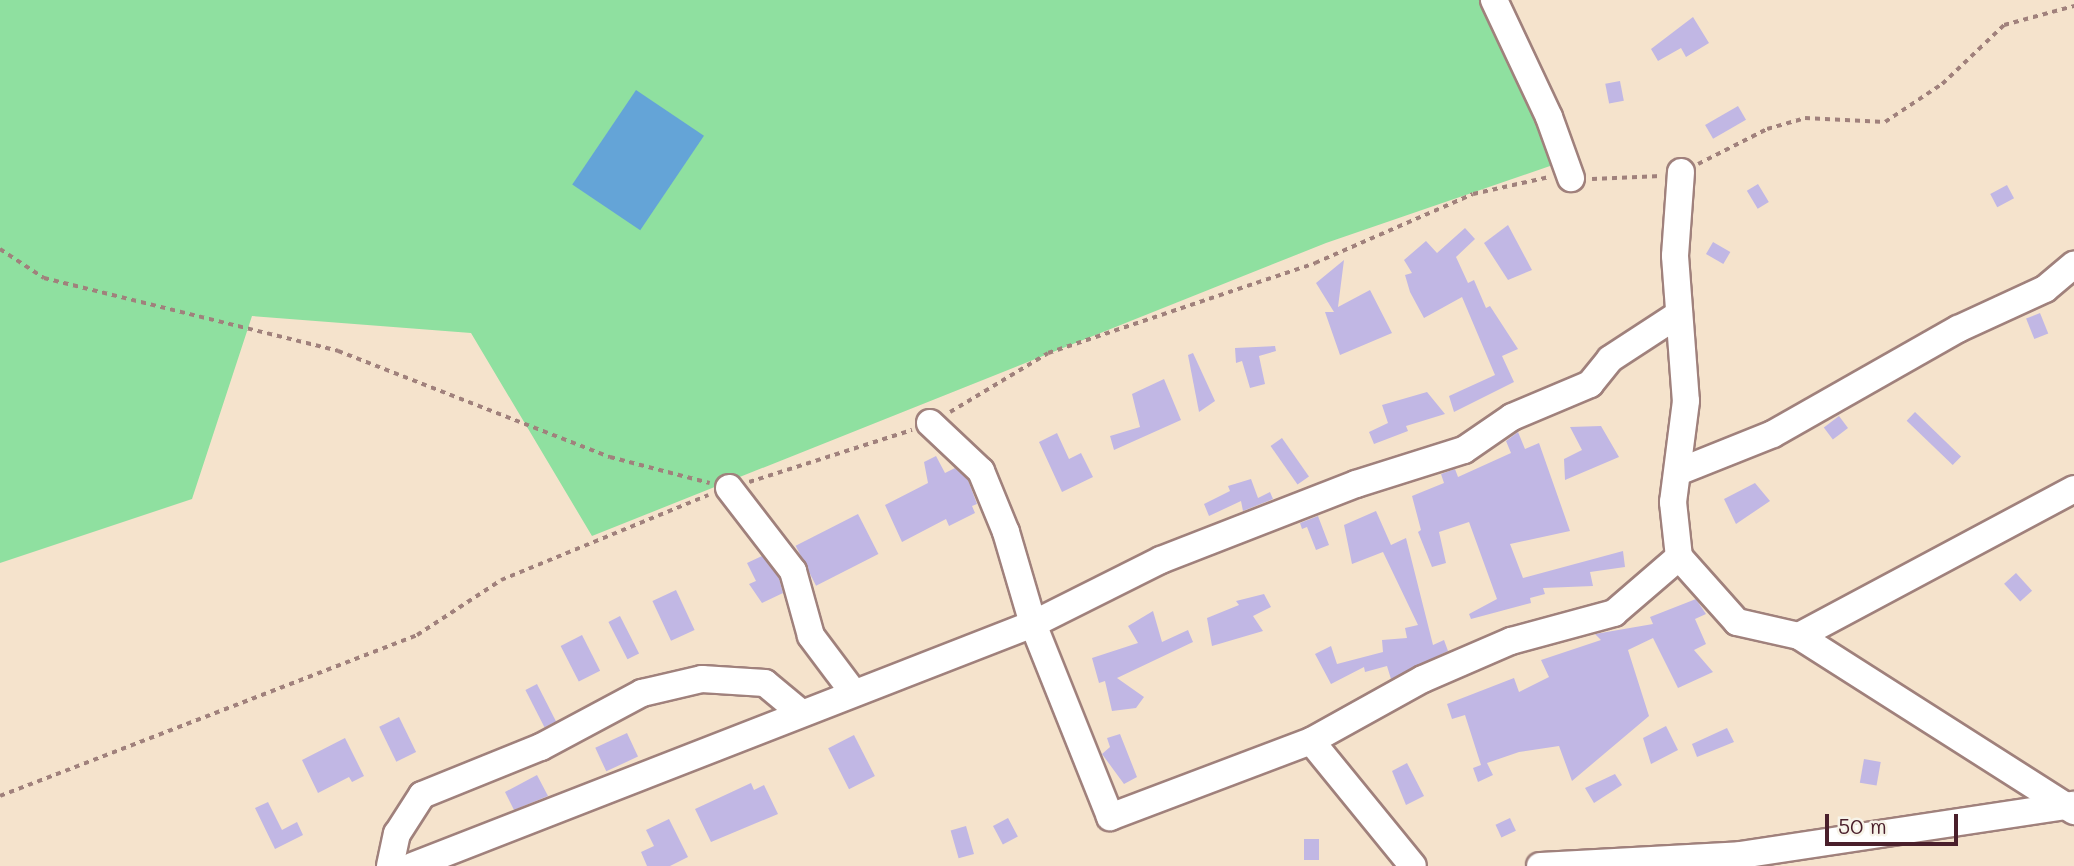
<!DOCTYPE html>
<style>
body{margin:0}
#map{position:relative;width:2074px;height:866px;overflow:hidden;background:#f5e3cc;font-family:Mali,sans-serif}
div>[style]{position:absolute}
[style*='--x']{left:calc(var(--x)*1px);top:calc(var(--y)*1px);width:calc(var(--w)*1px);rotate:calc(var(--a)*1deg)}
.green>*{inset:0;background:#8fe0a0}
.water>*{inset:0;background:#64a4d7;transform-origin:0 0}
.building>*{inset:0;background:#c1b7e4;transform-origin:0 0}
.path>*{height:3.5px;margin-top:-1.75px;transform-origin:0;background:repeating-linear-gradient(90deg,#a0817c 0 5px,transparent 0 10px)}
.roads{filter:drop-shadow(2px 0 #a0817c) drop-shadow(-2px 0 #a0817c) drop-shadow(0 2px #a0817c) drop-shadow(0 -2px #a0817c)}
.minor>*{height:26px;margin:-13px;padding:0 13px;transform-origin:13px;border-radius:13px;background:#fff}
span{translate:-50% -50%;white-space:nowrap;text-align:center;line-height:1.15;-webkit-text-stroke:7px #f7f3e8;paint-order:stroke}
.scale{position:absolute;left:1825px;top:814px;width:133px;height:32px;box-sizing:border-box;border:4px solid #4a1f2b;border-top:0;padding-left:9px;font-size:21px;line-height:24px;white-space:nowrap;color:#4a1f2b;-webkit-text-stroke:5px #f7f3e8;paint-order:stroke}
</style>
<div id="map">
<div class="green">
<div style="clip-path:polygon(0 0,1488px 0,1576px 157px,1326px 243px,592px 536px,471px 333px,252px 316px,192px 499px,0 563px)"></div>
</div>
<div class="water">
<div style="left:636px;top:90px;width:82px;height:114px;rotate:34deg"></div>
</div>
<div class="building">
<div style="clip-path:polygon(1693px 17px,1709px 43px,1686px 57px,1681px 48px,1658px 61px,1651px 49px)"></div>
<div style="left:1620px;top:81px;width:20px;height:15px;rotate:79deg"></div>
<div style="left:1738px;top:106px;width:16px;height:38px;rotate:60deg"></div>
<div style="left:1758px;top:184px;width:21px;height:13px;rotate:59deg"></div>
<div style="left:2007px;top:185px;width:15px;height:19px;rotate:62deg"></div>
<div style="clip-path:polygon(1508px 225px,1532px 270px,1508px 280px,1484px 243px)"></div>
<div style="clip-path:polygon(1465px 228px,1475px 239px,1456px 257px,1468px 283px,1474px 280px,1486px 308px,1490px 306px,1518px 349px,1502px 356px,1514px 382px,1454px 412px,1449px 396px,1495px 375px,1462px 297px,1424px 318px,1410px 292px,1405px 275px,1412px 273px,1404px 260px,1426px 241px,1437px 253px)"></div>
<div style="left:1713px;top:242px;width:20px;height:14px;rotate:30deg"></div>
<div style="clip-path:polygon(1344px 260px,1338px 307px,1370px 290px,1392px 333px,1340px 355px,1325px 312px,1334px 312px,1316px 283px)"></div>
<div style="left:2040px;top:313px;width:22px;height:15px;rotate:68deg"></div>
<div style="clip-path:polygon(1275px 346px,1276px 351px,1259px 356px,1265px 384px,1250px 388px,1242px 361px,1236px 363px,1235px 348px)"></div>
<div style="clip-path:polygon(1193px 353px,1215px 401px,1199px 412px,1188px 355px)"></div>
<div style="clip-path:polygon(1164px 379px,1181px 420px,1114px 450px,1110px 436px,1140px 427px,1132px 394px)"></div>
<div style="clip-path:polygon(1427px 392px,1445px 414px,1406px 426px,1408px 431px,1374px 444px,1369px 432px,1388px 423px,1382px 405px)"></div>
<div style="left:1915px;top:412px;width:64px;height:12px;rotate:44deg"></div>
<div style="left:1839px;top:416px;width:15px;height:19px;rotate:53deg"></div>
<div style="clip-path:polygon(1601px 426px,1619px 457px,1565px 480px,1564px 459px,1582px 450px,1570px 427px)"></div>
<div style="clip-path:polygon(1518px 432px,1525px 449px,1539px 443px,1570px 531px,1510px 544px,1523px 578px,1623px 551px,1625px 567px,1590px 572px,1593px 586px,1543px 588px,1545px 594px,1530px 598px,1531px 603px,1471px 619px,1469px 614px,1497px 599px,1469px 522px,1439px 532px,1446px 563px,1432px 567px,1418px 532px,1421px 530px,1412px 496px,1444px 483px,1441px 474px,1455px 469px,1458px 477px,1511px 453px,1506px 441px)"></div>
<div style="clip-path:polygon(1057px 433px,1069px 459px,1081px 453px,1093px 477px,1062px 492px,1039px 442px)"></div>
<div style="left:1282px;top:438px;width:47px;height:14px;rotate:55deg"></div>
<div style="clip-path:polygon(936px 456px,945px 473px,955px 468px,968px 480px,977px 504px,972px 506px,975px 513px,949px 526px,946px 519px,902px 542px,885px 505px,928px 483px,924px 462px)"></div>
<div style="clip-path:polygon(1251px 479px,1258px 498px,1270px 492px,1273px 499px,1243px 511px,1241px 501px,1209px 516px,1204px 504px,1230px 491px,1228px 486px)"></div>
<div style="clip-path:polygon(1755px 483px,1770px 501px,1736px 524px,1724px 499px)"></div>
<div style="clip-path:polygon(1376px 511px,1391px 545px,1406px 538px,1433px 645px,1444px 640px,1448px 651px,1391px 679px,1387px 666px,1365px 672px,1364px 667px,1331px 684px,1315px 654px,1331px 646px,1337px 664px,1383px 652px,1382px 640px,1407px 638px,1405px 628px,1418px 625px,1383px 552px,1352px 564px,1344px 525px)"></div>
<div style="left:858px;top:514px;width:45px;height:70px;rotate:63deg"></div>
<div style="clip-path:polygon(1318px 516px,1329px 545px,1316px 550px,1307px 527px,1302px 529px,1300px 523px)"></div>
<div style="clip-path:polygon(762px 556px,779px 578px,783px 593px,762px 603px,749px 584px,756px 581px,747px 563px)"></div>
<div style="left:2016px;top:573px;width:24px;height:16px;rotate:48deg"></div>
<div style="left:676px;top:590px;width:44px;height:26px;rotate:65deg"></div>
<div style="clip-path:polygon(1264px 594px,1271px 607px,1253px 616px,1263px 631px,1212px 646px,1207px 618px,1239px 605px,1236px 601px)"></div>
<div style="clip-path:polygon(1696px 599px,1706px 614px,1695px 619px,1706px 644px,1694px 650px,1713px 672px,1678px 688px,1653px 638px,1628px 650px,1649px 716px,1572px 781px,1559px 746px,1519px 752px,1487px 763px,1493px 775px,1478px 782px,1473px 768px,1481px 765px,1465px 715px,1452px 719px,1447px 704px,1514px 678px,1519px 692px,1549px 677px,1541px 660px,1601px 640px,1595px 634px,1653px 624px,1650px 617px)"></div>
<div style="clip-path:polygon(1153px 611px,1162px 642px,1188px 630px,1193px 642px,1117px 678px,1144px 697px,1136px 708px,1112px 711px,1105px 681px,1099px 683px,1092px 658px,1138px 643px,1128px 626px)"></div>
<div style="left:620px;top:616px;width:42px;height:13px;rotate:63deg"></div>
<div style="left:582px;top:635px;width:40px;height:24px;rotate:63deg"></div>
<div style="left:537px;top:684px;width:42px;height:13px;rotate:63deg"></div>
<div style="left:399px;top:717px;width:39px;height:22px;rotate:64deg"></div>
<div style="clip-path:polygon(1666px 726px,1678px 750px,1651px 764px,1643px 738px)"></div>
<div style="clip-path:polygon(1727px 728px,1734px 742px,1697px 757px,1692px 744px)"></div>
<div style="left:627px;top:733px;width:26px;height:35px;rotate:65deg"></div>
<div style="clip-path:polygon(1120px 734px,1137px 777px,1124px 784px,1102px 754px,1110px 747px,1107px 738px)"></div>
<div style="left:854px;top:735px;width:46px;height:29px;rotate:63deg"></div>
<div style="clip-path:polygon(345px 738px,364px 776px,352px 782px,349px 777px,318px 793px,302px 760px)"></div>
<div style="left:1864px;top:759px;width:17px;height:24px;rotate:10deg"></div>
<div style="clip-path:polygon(1407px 763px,1424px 796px,1406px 805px,1392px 771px)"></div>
<div style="clip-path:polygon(1615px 774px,1622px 785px,1594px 803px,1585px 788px)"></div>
<div style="clip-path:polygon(537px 775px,548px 796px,514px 810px,505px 792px)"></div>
<div style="clip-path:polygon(751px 783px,754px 790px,764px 785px,778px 814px,711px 842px,695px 809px)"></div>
<div style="clip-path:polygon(268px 802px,282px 830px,297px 822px,303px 835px,275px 849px,255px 808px)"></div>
<div style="left:1008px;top:818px;width:21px;height:17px;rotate:62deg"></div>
<div style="left:1510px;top:818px;width:14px;height:16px;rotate:65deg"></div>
<div style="clip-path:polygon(669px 819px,688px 857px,670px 866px,647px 866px,641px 852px,654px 846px,646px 830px)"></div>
<div style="left:966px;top:826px;width:29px;height:16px;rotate:74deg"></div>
<div style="left:1304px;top:839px;width:15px;height:21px"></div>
</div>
<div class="path">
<div style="--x:1698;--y:164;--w:77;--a:-26.9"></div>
<div style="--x:1767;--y:129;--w:40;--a:-16"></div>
<div style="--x:1805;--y:118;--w:80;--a:2.9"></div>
<div style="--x:1885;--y:122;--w:69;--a:-33.7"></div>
<div style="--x:1942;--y:84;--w:86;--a:-43.6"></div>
<div style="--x:2004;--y:25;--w:73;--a:-15.2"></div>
<div style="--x:1592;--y:179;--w:69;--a:-2.5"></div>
<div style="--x:0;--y:249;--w:53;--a:33.4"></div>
<div style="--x:44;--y:278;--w:303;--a:13.9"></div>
<div style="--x:338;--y:351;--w:292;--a:21.3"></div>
<div style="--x:610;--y:457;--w:103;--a:14.6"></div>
<div style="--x:950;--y:412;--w:114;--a:-31"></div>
<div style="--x:1048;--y:353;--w:282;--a:-18.6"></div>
<div style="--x:1315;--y:263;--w:172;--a:-23.6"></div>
<div style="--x:1473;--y:194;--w:78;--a:-12.6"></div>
<div style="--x:749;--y:482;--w:171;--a:-17.7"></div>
<div style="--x:0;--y:796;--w:447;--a:-21.1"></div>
<div style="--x:417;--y:635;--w:100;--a:-33.2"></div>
<div style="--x:501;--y:580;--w:224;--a:-22.3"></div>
</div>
<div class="roads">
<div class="minor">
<div style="--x:1494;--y:0;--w:129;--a:64.8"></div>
<div style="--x:1549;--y:117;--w:65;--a:70.2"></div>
<div style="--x:1681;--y:172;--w:84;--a:94.1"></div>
<div style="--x:1675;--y:256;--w:145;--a:85.7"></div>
<div style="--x:1686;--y:401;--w:102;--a:97.3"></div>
<div style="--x:1673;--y:502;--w:55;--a:83.8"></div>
<div style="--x:1679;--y:557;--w:87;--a:48.3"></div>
<div style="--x:1737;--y:622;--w:64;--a:12.7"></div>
<div style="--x:1799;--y:636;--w:326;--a:32.5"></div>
<div style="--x:930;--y:423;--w:70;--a:43.3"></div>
<div style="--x:981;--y:471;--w:66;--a:67.7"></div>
<div style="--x:1006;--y:532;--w:96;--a:73.6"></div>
<div style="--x:1033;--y:624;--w:208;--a:68.2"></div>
<div style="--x:1110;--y:817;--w:215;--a:-20.7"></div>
<div style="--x:1311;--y:741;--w:128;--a:-29"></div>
<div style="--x:1423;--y:679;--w:96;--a:-23.4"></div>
<div style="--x:1511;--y:641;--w:107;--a:-15.2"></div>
<div style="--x:1614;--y:613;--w:86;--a:-40.7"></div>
<div style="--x:1678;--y:472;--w:102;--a:-21.8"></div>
<div style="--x:1773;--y:434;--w:213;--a:-29.6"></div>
<div style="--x:1958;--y:329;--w:96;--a:-24.7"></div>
<div style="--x:2045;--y:289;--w:38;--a:-40"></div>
<div style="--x:729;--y:488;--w:105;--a:52.4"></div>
<div style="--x:793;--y:571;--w:67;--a:74.5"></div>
<div style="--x:811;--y:636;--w:70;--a:53.1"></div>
<div style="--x:1799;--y:636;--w:312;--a:-28.1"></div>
<div style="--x:1311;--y:741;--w:161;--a:50.8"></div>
<div style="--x:390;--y:866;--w:33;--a:-78"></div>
<div style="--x:397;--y:834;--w:46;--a:-57.3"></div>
<div style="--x:422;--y:795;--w:128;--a:-22"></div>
<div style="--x:541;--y:747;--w:115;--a:-28.1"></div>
<div style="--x:642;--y:693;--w:62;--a:-13.1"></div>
<div style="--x:702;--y:679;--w:63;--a:3.6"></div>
<div style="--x:765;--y:683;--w:47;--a:39.8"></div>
<div style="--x:412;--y:866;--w:666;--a:-21.29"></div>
<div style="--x:1033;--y:624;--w:143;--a:-26.6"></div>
<div style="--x:1161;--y:560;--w:209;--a:-21.3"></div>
<div style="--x:1356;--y:484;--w:113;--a:-17.5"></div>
<div style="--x:1464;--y:450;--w:58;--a:-34.5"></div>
<div style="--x:1512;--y:417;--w:85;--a:-22.9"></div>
<div style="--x:1590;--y:384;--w:32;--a:-51"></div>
<div style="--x:1610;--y:359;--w:82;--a:-33.1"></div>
<div style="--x:1540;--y:866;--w:201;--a:-3.1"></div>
<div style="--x:1741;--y:855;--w:336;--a:-8.6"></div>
</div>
</div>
<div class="scale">50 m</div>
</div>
